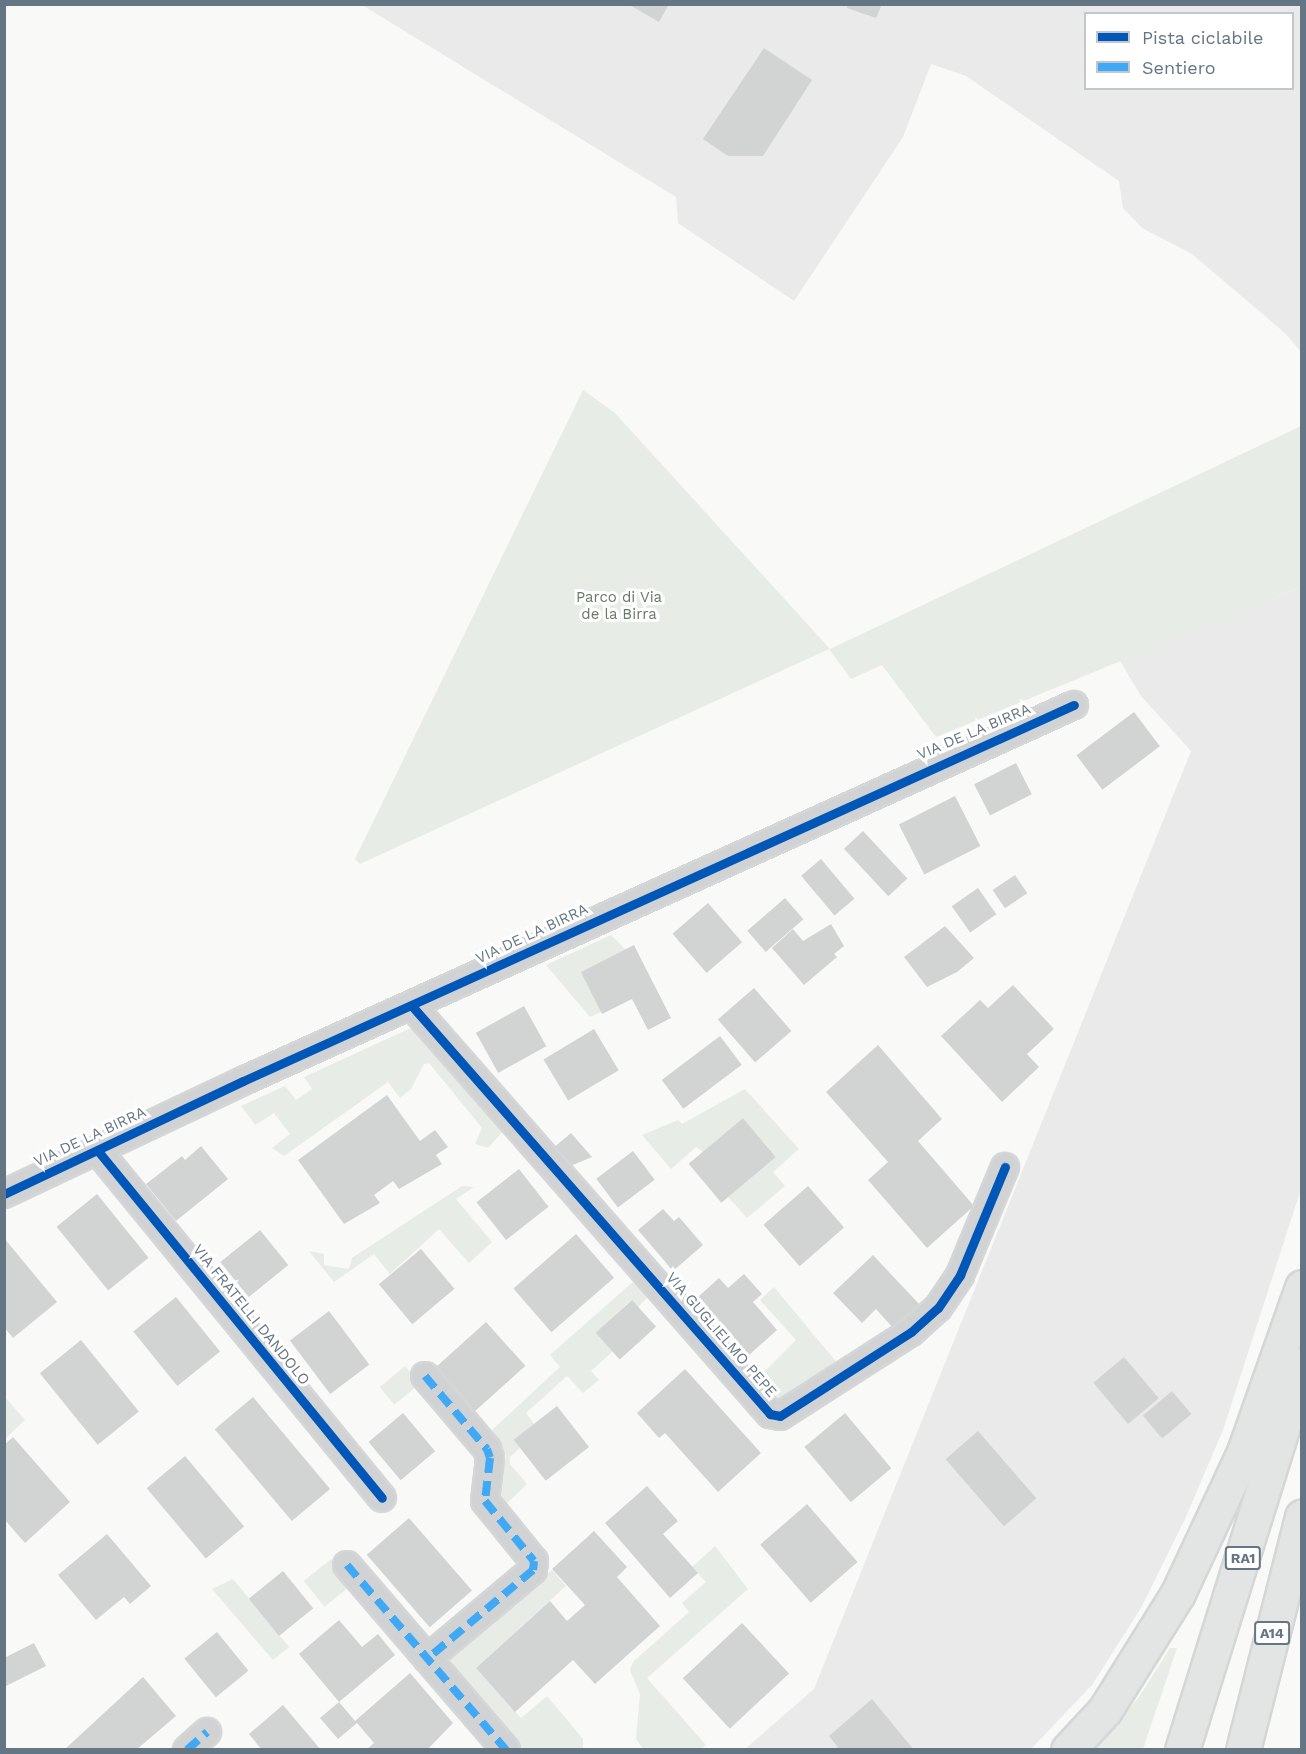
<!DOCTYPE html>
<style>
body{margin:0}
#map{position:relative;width:1306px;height:1754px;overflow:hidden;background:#f9f9f8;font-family:"Work Sans",sans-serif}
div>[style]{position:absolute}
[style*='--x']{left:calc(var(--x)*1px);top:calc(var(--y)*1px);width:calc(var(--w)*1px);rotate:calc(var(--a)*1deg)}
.built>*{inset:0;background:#e9eae9}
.green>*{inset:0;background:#e8ece6;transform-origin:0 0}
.building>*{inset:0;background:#d2d4d4;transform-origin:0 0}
.roads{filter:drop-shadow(2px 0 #d5d6d6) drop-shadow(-2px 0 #d5d6d6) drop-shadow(0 2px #d5d6d6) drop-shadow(0 -2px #d5d6d6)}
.street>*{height:26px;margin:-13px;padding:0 13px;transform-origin:13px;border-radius:13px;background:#d0d2d3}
.highway>*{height:33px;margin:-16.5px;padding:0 16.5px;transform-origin:16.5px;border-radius:16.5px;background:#e3e4e4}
.quiet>*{height:8px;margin-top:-4px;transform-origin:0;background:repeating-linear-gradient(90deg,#3fa9f5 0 15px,transparent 0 23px)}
.cycleway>*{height:9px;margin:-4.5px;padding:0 4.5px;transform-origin:4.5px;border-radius:4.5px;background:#0057b8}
span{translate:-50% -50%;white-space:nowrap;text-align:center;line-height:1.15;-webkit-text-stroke:6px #fff;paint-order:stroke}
.shield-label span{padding:2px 4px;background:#fff;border:2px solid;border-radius:4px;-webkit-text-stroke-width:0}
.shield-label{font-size:14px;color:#647583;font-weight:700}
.park-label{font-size:15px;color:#677a63}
.street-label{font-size:15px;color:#647583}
.frame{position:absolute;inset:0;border:6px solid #647583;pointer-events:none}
.legend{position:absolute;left:1084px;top:12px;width:210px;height:78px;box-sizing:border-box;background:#fff;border:2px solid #c1c8cd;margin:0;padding:8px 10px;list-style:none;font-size:18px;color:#647583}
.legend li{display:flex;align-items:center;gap:12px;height:30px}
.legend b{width:30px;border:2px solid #c1c8cd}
</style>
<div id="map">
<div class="built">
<div style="clip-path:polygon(evenodd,362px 5px,1301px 5px,1301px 352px,1286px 334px,1192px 254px,1142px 228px,1123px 208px,1119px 181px,966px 76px,931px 64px,903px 137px,794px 301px,678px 223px,676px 197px,362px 5px,1086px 14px,1292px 14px,1292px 88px,1086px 88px,1086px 14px)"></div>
<div style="clip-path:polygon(1301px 587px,1301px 1189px,1223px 1430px,1185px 1519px,1141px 1608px,1092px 1685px,1031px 1749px,744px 1750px,814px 1689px,1191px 751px,1141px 696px,1120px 661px)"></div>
</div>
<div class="green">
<div style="clip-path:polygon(583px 390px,615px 413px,830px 649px,1301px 426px,1301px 587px,936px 737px,882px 665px,851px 679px,829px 649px,360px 864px,355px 859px)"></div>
<div style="clip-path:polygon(611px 935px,626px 950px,602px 1011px,590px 1017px,546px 965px)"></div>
<div style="clip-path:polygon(411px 1028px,504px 1130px,488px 1148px,475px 1144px,482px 1128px,429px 1063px,424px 1064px,411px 1089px,400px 1098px,388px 1082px,284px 1156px,272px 1148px,290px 1134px,274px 1113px,255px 1125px,241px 1106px,285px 1086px,296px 1100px,312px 1089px,304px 1077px)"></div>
<div style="clip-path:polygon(745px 1089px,799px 1149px,773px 1172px,785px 1186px,747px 1218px,728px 1197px,776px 1157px,743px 1118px,703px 1152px,696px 1147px,671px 1169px,642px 1135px,678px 1120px,682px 1124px)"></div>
<div style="clip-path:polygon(462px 1186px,474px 1187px,456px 1199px,492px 1242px,469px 1263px,439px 1229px,390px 1274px,374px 1254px,334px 1282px,309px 1251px,324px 1254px,324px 1265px,349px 1269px,352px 1258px)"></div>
<div style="clip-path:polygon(635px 1280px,649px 1296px,638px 1307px,631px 1300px,596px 1333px,613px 1351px,591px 1371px,599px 1380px,583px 1393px,567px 1376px,526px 1413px,534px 1424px,515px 1440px,520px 1448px,510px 1457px,510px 1464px,527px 1484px,504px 1506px,497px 1490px,506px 1456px,492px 1430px,560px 1367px,550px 1355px)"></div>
<div style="clip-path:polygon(774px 1287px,838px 1364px,777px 1401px,756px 1380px,796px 1340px,760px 1300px)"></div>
<div style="left:405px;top:1366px;width:23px;height:33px;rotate:50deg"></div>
<div style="clip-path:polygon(4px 1396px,25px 1420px,5px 1439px,4px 1439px)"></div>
<div style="clip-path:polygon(715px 1546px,748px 1589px,647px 1678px,706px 1745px,701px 1749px,643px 1749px,636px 1739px,640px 1694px,630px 1670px,633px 1662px,689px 1612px,682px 1603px,706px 1582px,692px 1567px)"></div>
<div style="left:331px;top:1559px;width:33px;height:35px;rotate:51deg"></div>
<div style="clip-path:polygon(552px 1570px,566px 1586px,476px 1668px,521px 1718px,547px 1696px,583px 1739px,583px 1749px,521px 1749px,451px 1668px,450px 1656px)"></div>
<div style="clip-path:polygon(233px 1579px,289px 1647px,273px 1660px,212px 1589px)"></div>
<div style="clip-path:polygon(1170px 1648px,1177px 1648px,1143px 1749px,1095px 1749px,1139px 1697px)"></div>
</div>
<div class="building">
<div style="clip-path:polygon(628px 4px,669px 4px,659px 22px)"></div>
<div style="clip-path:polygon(848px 4px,882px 4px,876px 18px,847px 8px)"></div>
<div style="clip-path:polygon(764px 48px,812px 80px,763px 156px,728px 156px,703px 139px)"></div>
<div style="left:1134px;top:712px;width:43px;height:72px;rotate:53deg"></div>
<div style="left:1016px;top:763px;width:35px;height:47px;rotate:63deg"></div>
<div style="left:955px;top:796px;width:56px;height:63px;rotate:63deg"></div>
<div style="left:863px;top:831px;width:65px;height:26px;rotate:47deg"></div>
<div style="left:821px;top:859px;width:52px;height:26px;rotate:50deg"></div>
<div style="left:1015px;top:875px;width:22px;height:27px;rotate:56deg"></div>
<div style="left:978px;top:888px;width:32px;height:32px;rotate:55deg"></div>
<div style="left:785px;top:898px;width:28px;height:50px;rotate:49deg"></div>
<div style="left:708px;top:903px;width:52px;height:47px;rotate:49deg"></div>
<div style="clip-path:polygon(831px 924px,844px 946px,834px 954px,837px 957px,804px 985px,772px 948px,793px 929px,803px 941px)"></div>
<div style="clip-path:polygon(945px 926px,974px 958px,957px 972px,927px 987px,904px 957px)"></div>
<div style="clip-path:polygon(634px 945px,671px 1018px,648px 1030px,632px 999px,602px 1014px,581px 972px)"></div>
<div style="clip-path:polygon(1013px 985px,1054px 1029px,1027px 1054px,1039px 1067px,1002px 1102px,941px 1036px,980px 1000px,988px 1008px)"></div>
<div style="left:754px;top:988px;width:57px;height:48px;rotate:49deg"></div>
<div style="left:524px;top:1006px;width:46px;height:55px;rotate:61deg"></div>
<div style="left:594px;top:1029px;width:48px;height:59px;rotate:59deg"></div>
<div style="left:720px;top:1036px;width:36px;height:73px;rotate:53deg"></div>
<div style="clip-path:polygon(878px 1045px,942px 1119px,918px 1141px,974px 1206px,927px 1248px,868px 1180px,888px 1162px,826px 1092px)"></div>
<div style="clip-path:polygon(387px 1095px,420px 1141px,435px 1130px,448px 1147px,436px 1155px,442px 1164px,399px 1189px,393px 1181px,374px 1195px,380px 1203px,344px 1224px,298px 1160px)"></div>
<div style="left:743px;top:1118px;width:51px;height:71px;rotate:50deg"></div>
<div style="clip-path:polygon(571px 1133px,592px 1157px,568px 1167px,552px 1149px)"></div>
<div style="clip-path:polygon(201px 1146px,228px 1179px,176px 1221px,146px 1184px,182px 1156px,185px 1160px)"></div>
<div style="left:633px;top:1151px;width:36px;height:46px;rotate:53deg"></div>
<div style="left:519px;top:1169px;width:48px;height:54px;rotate:52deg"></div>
<div style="left:808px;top:1186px;width:55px;height:59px;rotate:49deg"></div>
<div style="left:97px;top:1194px;width:82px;height:52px;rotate:51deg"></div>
<div style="clip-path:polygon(663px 1209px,674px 1221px,679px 1217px,703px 1245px,673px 1271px,638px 1230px)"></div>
<div style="left:260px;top:1230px;width:45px;height:51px;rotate:51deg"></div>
<div style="left:576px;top:1234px;width:58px;height:83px;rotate:49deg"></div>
<div style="clip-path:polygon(4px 1238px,57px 1302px,13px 1338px,4px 1327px)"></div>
<div style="left:421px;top:1249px;width:52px;height:55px;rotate:50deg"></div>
<div style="clip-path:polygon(873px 1255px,920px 1305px,894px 1329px,876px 1309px,862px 1323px,833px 1293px)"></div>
<div style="clip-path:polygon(744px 1274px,762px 1294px,753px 1302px,777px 1330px,749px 1355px,698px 1297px,719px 1278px,728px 1288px)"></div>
<div style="left:176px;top:1297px;width:70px;height:55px;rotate:51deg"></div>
<div style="left:632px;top:1300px;width:36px;height:49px;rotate:48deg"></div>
<div style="left:329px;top:1311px;width:67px;height:49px;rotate:53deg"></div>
<div style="left:486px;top:1322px;width:59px;height:71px;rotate:48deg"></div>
<div style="left:81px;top:1340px;width:92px;height:53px;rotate:51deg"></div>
<div style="left:1124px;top:1357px;width:54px;height:40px;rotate:50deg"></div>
<div style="clip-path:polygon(685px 1369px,761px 1453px,718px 1492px,665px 1433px,659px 1438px,637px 1413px)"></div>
<div style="left:1172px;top:1391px;width:30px;height:38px;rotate:50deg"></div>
<div style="left:253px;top:1397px;width:120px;height:50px;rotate:50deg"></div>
<div style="left:557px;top:1406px;width:52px;height:55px;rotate:52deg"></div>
<div style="left:403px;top:1413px;width:50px;height:45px;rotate:50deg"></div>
<div style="left:845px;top:1413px;width:72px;height:53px;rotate:50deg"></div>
<div style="left:978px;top:1431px;width:89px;height:43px;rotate:49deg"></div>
<div style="clip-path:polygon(13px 1437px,70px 1502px,25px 1543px,4px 1519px,4px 1445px)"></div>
<div style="left:185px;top:1456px;width:92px;height:50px;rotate:50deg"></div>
<div style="clip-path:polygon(647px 1486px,678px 1521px,663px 1534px,698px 1573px,670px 1598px,605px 1523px)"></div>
<div style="left:807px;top:1504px;width:77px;height:62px;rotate:49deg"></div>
<div style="left:409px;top:1518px;width:96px;height:56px;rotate:49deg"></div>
<div style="clip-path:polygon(594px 1531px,627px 1567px,617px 1577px,660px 1626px,595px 1684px,573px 1660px,515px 1712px,476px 1668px,550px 1601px,567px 1621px,585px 1605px,552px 1569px)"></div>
<div style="clip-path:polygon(107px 1534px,151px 1586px,130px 1604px,124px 1597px,96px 1620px,58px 1575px)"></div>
<div style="left:283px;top:1571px;width:48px;height:44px;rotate:51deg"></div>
<div style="clip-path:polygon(339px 1620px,362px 1647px,378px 1634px,395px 1655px,339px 1702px,299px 1654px)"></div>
<div style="left:742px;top:1623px;width:69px;height:81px;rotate:47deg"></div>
<div style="left:217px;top:1632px;width:50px;height:42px;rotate:51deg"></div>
<div style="clip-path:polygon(34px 1643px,46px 1666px,4px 1687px,4px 1658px)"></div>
<div style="clip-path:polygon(410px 1673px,453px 1723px,427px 1750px,366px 1750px,374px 1743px,357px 1723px,338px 1739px,320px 1718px,339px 1702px,355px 1721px)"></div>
<div style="clip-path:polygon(143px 1677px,176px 1716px,136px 1750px,64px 1750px)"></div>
<div style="clip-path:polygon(872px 1699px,914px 1750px,840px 1750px,829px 1736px)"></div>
<div style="clip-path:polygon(283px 1705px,321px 1750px,262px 1750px,249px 1734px)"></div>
</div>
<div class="roads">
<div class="street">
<div style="--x:412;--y:1006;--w:543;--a:48.73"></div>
<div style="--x:770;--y:1414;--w:10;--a:11"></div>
<div style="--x:780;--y:1416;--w:156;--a:-32.7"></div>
<div style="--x:911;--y:1332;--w:36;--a:-42"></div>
<div style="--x:938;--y:1308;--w:40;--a:-56"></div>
<div style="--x:960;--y:1275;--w:117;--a:-67.4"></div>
<div style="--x:98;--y:1151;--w:448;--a:50.7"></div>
<div style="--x:4;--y:1194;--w:264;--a:-25.3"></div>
<div style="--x:243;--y:1081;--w:912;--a:-24.35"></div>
<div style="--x:425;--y:1376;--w:96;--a:49.7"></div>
<div style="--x:487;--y:1449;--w:9;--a:72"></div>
<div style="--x:490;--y:1458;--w:43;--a:96.6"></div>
<div style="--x:485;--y:1501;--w:77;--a:50.8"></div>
<div style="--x:534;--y:1561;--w:9;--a:96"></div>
<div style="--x:533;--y:1570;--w:138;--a:140"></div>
<div style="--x:347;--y:1565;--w:244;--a:49.3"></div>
<div style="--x:187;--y:1750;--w:27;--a:-42"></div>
</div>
<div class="highway">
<div style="--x:1068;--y:1750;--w:54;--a:-47.2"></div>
<div style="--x:1105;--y:1710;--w:138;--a:-58"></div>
<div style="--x:1178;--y:1593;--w:156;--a:-64.9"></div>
<div style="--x:1244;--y:1452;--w:175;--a:-70.6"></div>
<div style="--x:1182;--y:1750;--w:403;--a:-72.7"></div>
<div style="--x:1243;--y:1750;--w:241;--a:-75.8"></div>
</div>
</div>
<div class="quiet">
<div style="--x:425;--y:1376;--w:96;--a:49.7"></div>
<div style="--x:487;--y:1449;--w:9;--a:72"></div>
<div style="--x:490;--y:1458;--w:43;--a:96.6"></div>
<div style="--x:485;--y:1501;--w:77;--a:50.8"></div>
<div style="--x:534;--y:1561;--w:9;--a:96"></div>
<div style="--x:533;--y:1570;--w:138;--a:140"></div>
<div style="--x:347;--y:1565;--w:244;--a:49.3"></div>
<div style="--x:187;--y:1750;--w:27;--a:-42"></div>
</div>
<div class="cycleway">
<div style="--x:412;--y:1006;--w:543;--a:48.73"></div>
<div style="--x:770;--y:1414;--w:10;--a:11"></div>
<div style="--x:780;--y:1416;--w:156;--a:-32.7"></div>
<div style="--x:911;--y:1332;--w:36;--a:-42"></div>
<div style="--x:938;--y:1308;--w:40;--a:-56"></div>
<div style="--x:960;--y:1275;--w:117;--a:-67.4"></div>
<div style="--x:98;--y:1151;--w:448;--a:50.7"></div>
<div style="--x:4;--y:1194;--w:264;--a:-25.3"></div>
<div style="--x:243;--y:1081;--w:912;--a:-24.35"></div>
</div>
<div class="shield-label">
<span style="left:1243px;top:1558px">RA1</span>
<span style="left:1272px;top:1633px">A14</span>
</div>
<div class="park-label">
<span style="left:619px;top:606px">Parco di Via<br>de la Birra</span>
</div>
<div class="street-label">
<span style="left:974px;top:732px;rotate:-23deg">VIA DE LA BIRRA</span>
<span style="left:532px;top:934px;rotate:-25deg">VIA DE LA BIRRA</span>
<span style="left:90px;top:1137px;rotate:-25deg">VIA DE LA BIRRA</span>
<span style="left:251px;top:1315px;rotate:51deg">VIA FRATELLI DANDOLO</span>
<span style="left:721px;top:1335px;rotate:49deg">VIA GUGLIELMO PEPE</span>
</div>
<div class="frame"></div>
<ul class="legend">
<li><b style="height:8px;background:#0057b8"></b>Pista ciclabile</li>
<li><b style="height:8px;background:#3fa9f5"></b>Sentiero</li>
</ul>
</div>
